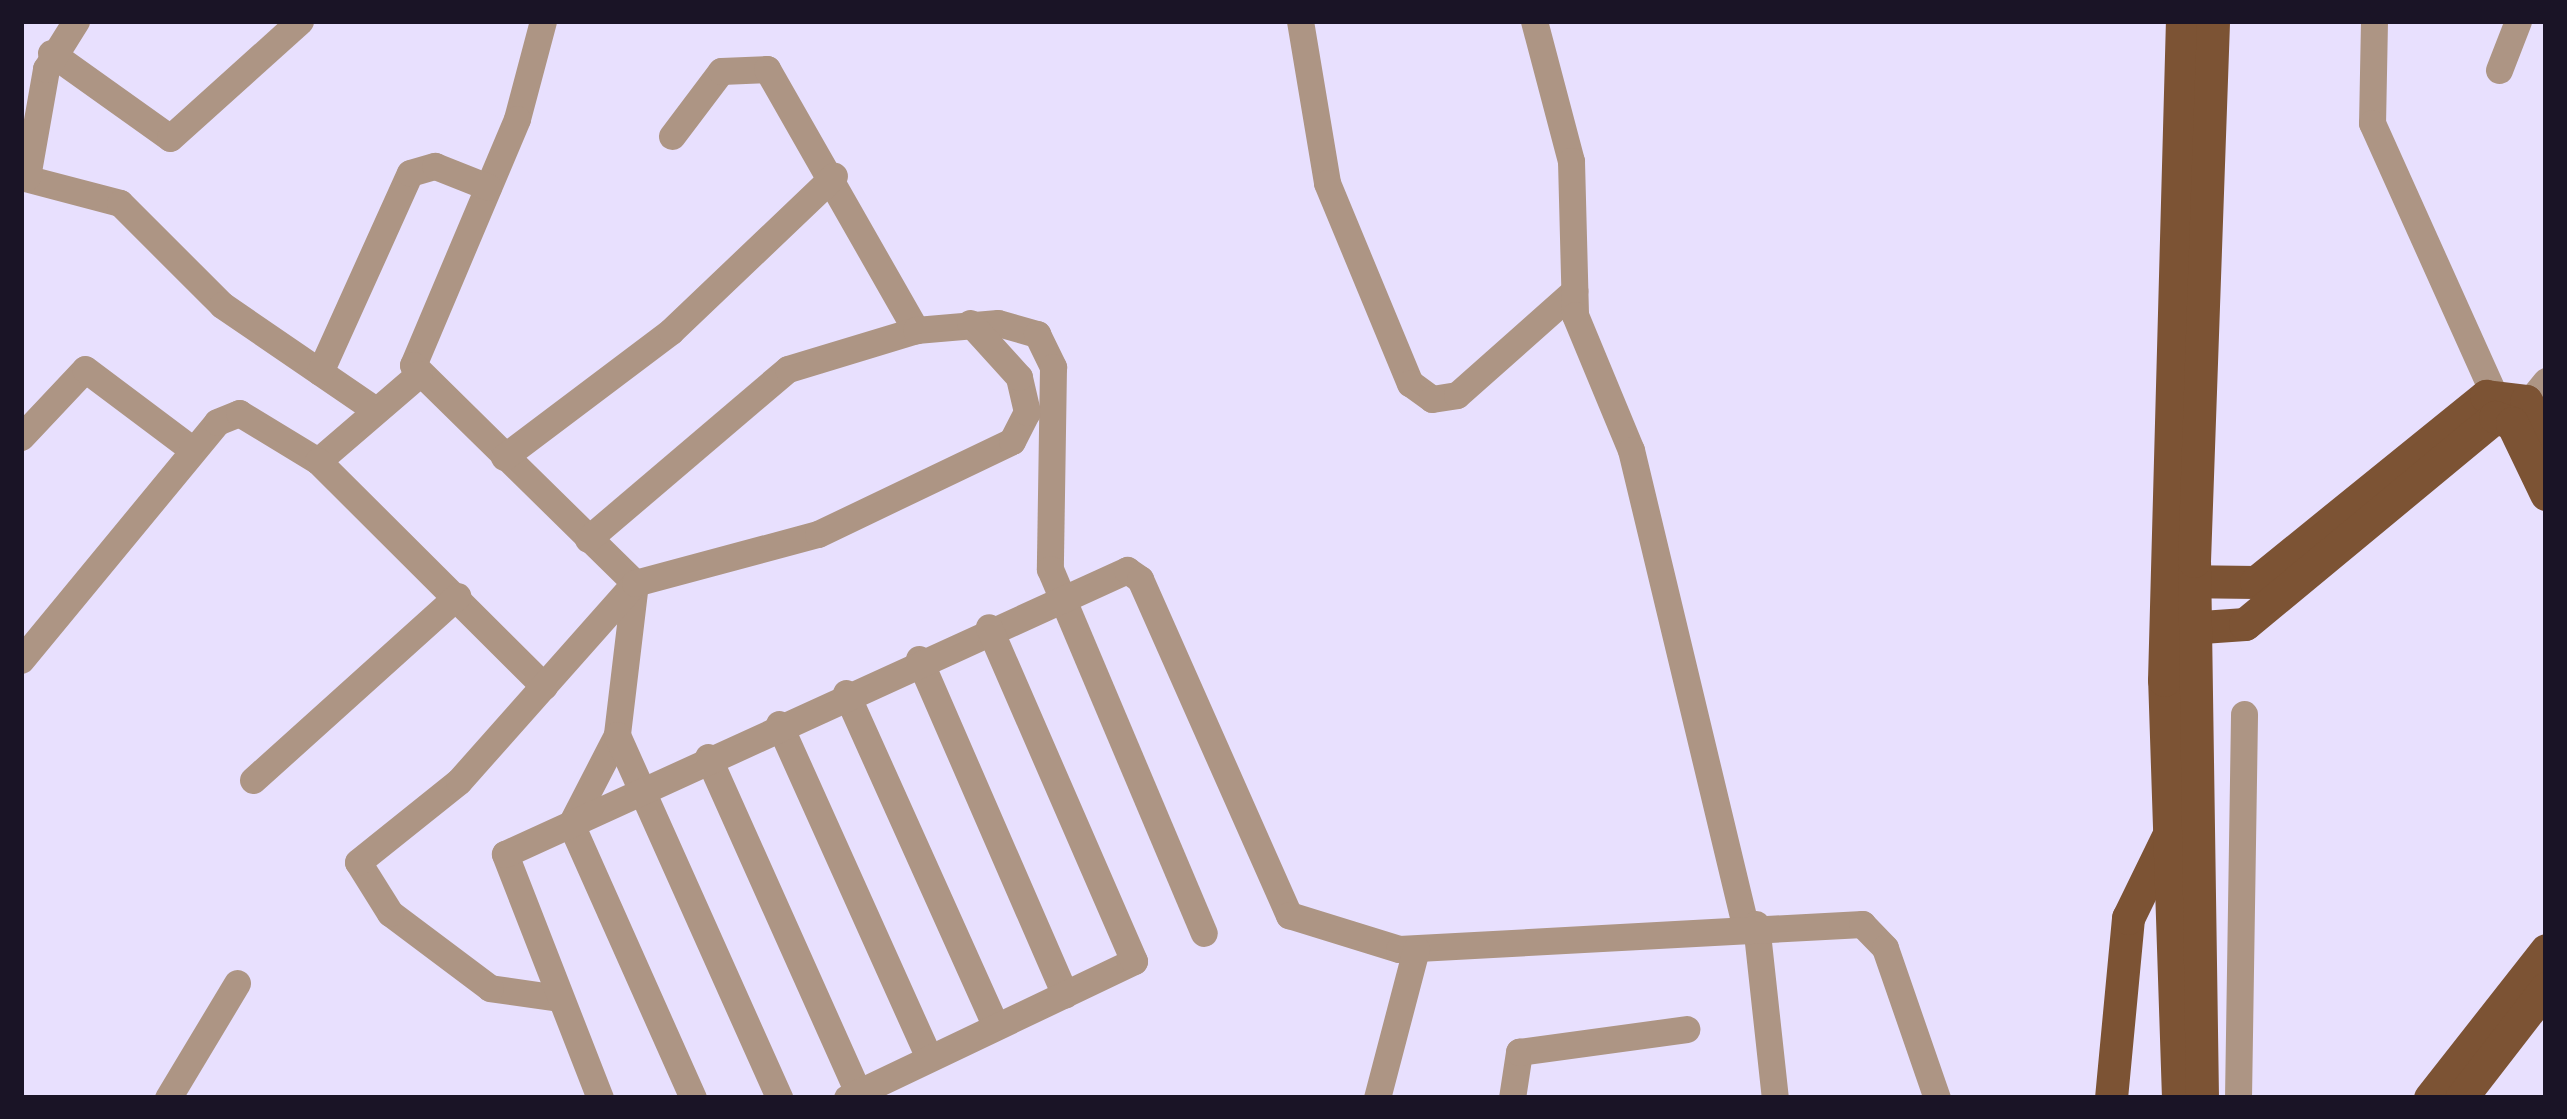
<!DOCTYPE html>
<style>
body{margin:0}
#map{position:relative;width:2567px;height:1119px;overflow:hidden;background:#e8e0fe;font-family:"DejaVu Sans",sans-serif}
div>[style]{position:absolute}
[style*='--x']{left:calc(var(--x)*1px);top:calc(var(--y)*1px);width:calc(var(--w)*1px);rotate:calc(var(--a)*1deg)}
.minor>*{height:27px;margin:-13.5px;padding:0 13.5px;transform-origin:13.5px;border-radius:13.5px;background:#ad9584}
.major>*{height:33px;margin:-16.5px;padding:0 16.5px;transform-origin:16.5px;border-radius:16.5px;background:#7c5334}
span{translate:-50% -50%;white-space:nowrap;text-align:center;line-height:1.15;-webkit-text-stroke:12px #fff;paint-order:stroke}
.frame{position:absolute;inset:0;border:24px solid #1a1426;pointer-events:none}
</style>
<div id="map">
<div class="minor">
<div style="--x:543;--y:21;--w:101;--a:104.9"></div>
<div style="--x:517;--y:119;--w:267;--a:112.9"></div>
<div style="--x:413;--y:365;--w:311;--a:44.5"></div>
<div style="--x:635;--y:583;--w:153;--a:96.8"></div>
<div style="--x:617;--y:735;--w:100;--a:117.3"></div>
<div style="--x:571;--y:824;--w:300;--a:66"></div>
<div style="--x:1300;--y:21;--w:164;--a:80.5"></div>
<div style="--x:1327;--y:183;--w:217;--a:67.5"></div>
<div style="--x:1410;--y:383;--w:27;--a:36"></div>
<div style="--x:1432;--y:399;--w:25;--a:-9"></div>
<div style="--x:1457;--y:395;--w:157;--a:-41.6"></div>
<div style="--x:1534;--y:21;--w:145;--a:75.2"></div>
<div style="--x:1571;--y:161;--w:154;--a:88.5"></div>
<div style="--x:1575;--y:315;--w:146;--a:67.5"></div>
<div style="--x:1631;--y:450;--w:488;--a:76.5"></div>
<div style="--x:2374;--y:21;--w:102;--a:91.1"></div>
<div style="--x:2372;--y:123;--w:317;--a:65.8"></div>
<div style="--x:51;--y:53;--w:146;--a:35.5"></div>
<div style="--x:170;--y:138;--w:175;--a:-42"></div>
<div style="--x:2499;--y:70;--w:53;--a:-68.8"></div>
<div style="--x:672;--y:136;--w:81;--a:-53"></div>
<div style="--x:721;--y:71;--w:46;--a:-2.5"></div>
<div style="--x:767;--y:69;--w:301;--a:60.3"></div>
<div style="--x:21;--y:177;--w:102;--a:14.7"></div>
<div style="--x:120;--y:203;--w:144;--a:45"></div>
<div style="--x:222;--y:305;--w:184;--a:34.4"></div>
<div style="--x:27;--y:177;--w:110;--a:-80"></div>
<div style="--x:46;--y:69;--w:57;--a:-58"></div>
<div style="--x:320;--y:372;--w:218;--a:-65.7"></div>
<div style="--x:410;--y:173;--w:26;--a:-16"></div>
<div style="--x:435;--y:166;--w:57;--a:21.6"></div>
<div style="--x:2515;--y:419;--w:49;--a:-50.8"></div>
<div style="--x:21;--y:437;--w:93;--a:-46.7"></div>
<div style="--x:85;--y:369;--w:135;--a:36.9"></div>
<div style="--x:504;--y:457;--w:209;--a:-37"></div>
<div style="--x:671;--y:331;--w:225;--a:-43.6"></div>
<div style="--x:318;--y:461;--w:133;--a:-40.7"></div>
<div style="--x:588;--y:539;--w:262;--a:-40.4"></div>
<div style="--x:788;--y:369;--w:134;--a:-16.9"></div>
<div style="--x:916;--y:330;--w:82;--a:-4.9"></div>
<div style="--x:998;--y:323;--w:41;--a:15.8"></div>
<div style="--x:1037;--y:334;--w:37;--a:64"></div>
<div style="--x:1053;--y:367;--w:202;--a:90.9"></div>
<div style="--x:1050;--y:569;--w:395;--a:67.1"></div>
<div style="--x:919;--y:659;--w:366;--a:66.5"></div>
<div style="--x:21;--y:660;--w:308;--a:-50.5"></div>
<div style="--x:217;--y:422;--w:24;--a:-22"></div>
<div style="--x:239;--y:413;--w:92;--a:31.3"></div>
<div style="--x:318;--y:461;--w:319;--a:44.9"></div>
<div style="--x:846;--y:693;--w:365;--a:65.8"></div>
<div style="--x:779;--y:724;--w:366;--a:65.8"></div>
<div style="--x:617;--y:735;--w:398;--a:65.9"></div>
<div style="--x:708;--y:757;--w:367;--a:65.9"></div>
<div style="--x:253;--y:780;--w:275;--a:-42"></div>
<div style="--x:1756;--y:924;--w:175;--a:83.8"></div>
<div style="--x:559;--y:998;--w:70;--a:-171.8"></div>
<div style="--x:490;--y:988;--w:125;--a:-143.1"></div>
<div style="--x:390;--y:913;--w:60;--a:-122.1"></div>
<div style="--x:358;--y:862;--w:129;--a:-38.7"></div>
<div style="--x:459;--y:781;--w:265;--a:-48.4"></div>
<div style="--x:635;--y:583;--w:189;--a:-15"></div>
<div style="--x:818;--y:534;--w:215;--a:-25.6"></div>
<div style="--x:1012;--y:441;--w:33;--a:-63"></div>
<div style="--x:1027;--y:412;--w:36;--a:-103"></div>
<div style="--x:1019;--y:377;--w:73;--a:-132.2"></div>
<div style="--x:168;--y:1098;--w:134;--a:-59"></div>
<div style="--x:600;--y:1098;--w:262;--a:-111.3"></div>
<div style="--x:505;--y:854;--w:684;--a:-24.54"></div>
<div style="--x:1127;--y:570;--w:16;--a:35"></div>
<div style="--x:1140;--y:579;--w:368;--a:66.1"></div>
<div style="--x:1289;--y:915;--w:115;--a:17.2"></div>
<div style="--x:1399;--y:949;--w:464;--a:-3.1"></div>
<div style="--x:1862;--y:924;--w:33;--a:46"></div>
<div style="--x:1885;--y:948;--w:159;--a:70.9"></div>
<div style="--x:847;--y:1098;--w:318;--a:-25.5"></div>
<div style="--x:1134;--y:961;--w:364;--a:-113.5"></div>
<div style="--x:1377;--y:1098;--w:154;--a:-75.3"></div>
<div style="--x:1512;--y:1098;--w:47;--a:-81.3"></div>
<div style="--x:1519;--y:1052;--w:169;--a:-7.8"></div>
<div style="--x:2238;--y:1098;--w:384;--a:-89.1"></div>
</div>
<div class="major">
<div style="--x:2176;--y:581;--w:80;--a:0.7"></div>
<div style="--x:2256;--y:582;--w:296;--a:-39"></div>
<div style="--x:2486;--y:396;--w:40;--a:7.1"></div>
<div style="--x:2526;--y:401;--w:40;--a:60.3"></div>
<div style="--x:2173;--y:629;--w:72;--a:-4"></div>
<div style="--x:2245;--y:624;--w:325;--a:-39.6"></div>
<div style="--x:2495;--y:417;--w:18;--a:19"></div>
<div style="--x:2512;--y:423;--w:79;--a:64.4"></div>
<div style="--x:2111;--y:1098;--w:181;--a:-84.6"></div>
<div style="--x:2128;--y:918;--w:91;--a:-64"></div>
<div style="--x:2178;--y:1098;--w:418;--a:-91.9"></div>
<div style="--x:2164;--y:680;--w:659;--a:-88.44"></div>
<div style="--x:2202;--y:1098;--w:537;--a:-90.85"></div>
<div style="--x:2194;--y:561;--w:540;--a:-87.98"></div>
<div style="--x:2430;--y:1098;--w:188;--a:-51.9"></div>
<div style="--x:2461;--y:1098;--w:139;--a:-52.3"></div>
</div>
<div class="frame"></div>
</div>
